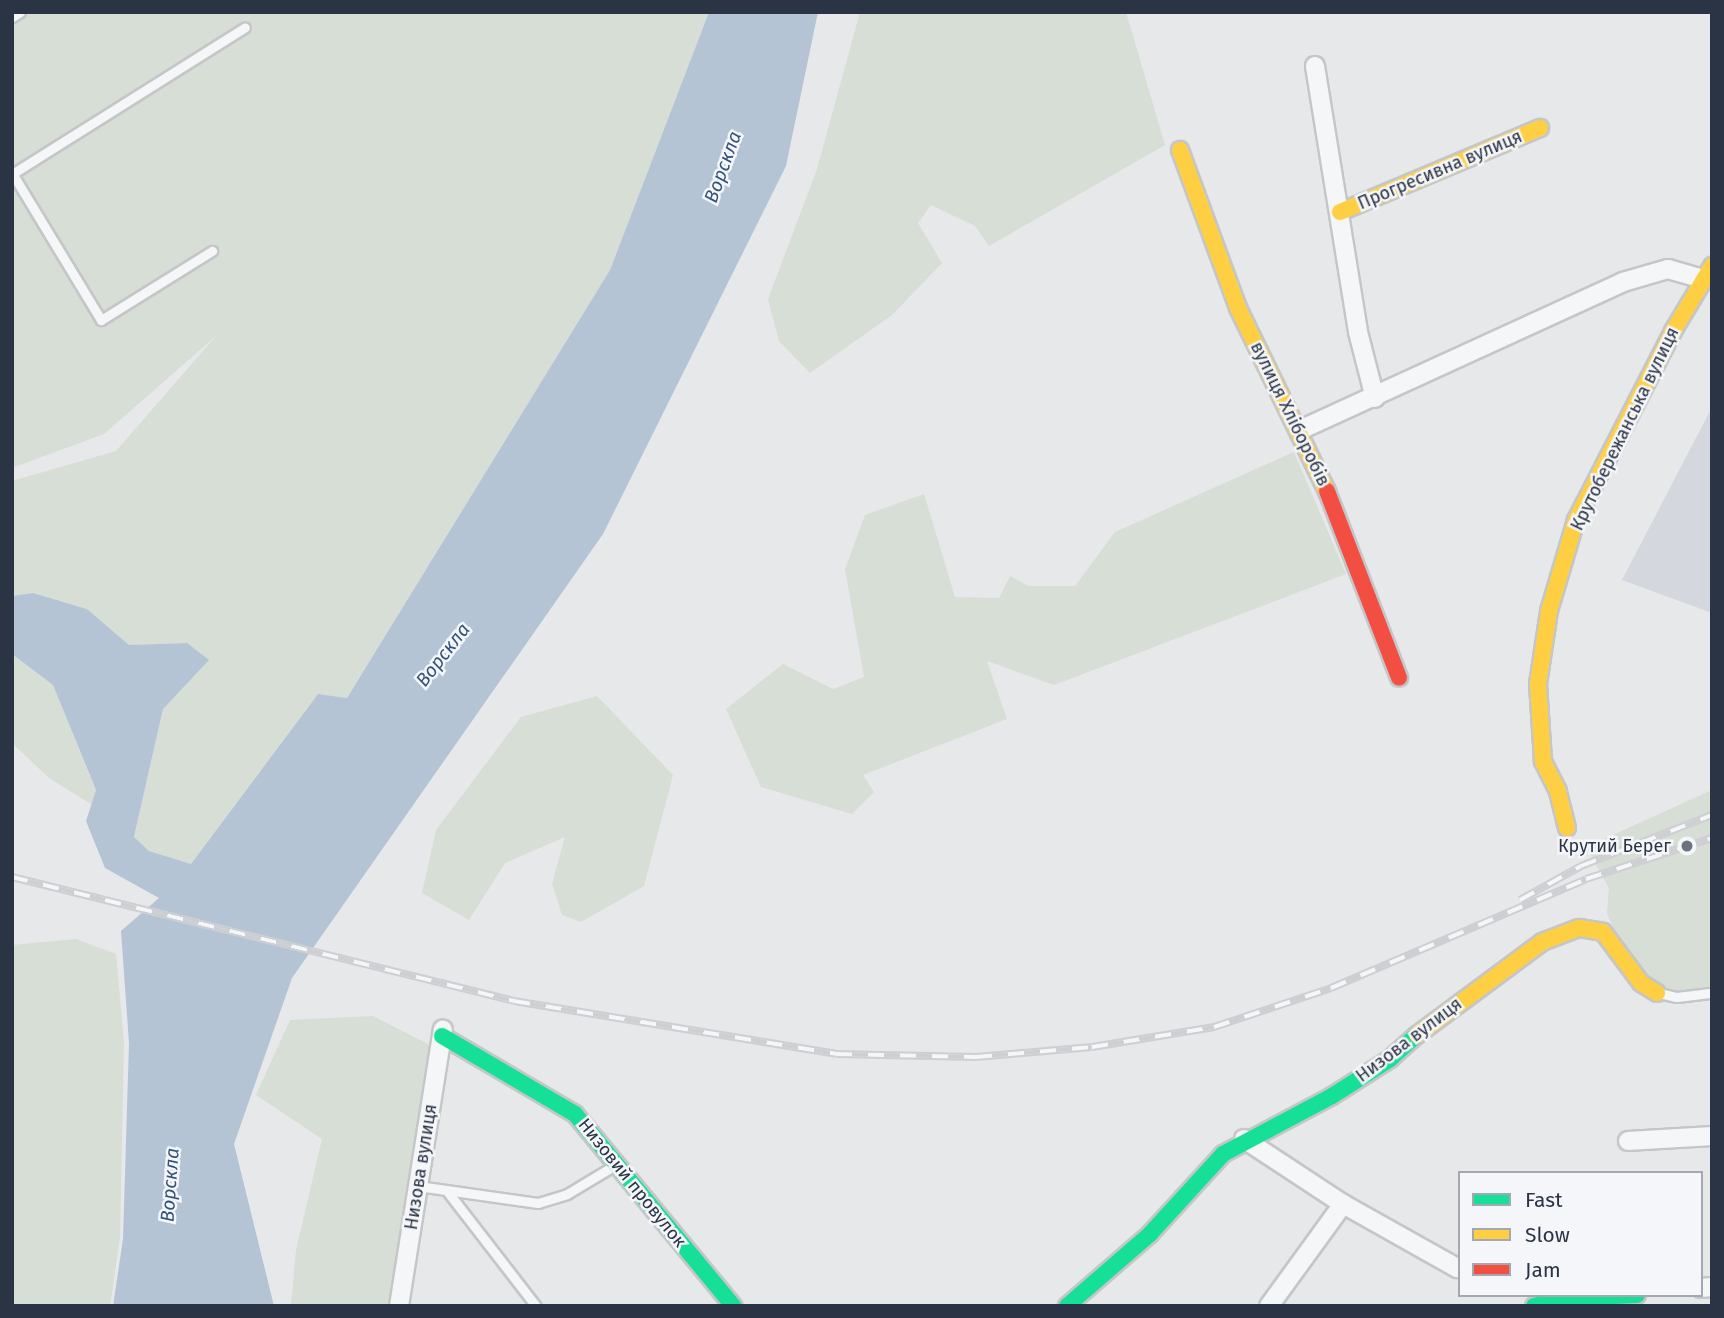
<!DOCTYPE html>
<meta charset="utf-8">
<style>
body{margin:0}
#map{position:relative;width:1724px;height:1318px;overflow:hidden;background:#e6e8ea;font-family:"Fira Sans",sans-serif}
div>[style]{position:absolute}
[style*='--x']{left:calc(var(--x)*1px);top:calc(var(--y)*1px);width:calc(var(--w)*1px);rotate:calc(var(--a)*1deg)}
.built>*{inset:0;background:#d4d7dd}
.green>*{inset:0;background:#d6ded6}
.water>*{inset:0;background:#b4c4d5}
.roads{filter:drop-shadow(2px 0 #c4c6c8) drop-shadow(-2px 0 #c4c6c8) drop-shadow(0 2px #c4c6c8) drop-shadow(0 -2px #c4c6c8)}
.lane>*{height:9px;margin:-4.5px;padding:0 4.5px;transform-origin:4.5px;border-radius:4.5px;background:#f5f6f7}
.street>*{height:18px;margin:-9px;padding:0 9px;transform-origin:9px;border-radius:9px;background:#f5f6f7}
.fast>*{height:16px;margin:-8px;padding:0 8px;transform-origin:8px;border-radius:8px;background:#16e098}
.slow>*{height:16px;margin:-8px;padding:0 8px;transform-origin:8px;border-radius:8px;background:#ffcf43}
.jam>*{height:16px;margin:-8px;padding:0 8px;transform-origin:8px;border-radius:8px;background:#f24e42}
.rail>*{height:8px;margin-top:-4px;transform-origin:0;background:repeating-linear-gradient(90deg,#f4f6f9 0 16px,#cecfd2 0 32px);box-sizing:border-box;border-block:2px solid #cecfd2}
.dots>*{width:19px;height:19px;translate:-50% -50%;box-sizing:border-box;border:4px solid #f4f6f9;border-radius:50%}
span{translate:-50% -50%;white-space:nowrap;text-align:center;line-height:1.15;-webkit-text-stroke:5px #f4f6f9;paint-order:stroke}
.street-label{font-size:18px;color:#2b3445}
.poi-label{font-size:18px;color:#2b3445}
.right{translate:-100% -50%;text-align:right}
.water-label{font-size:19px;color:#34527a;font-style:italic}
.frame{position:absolute;inset:0;border:14px solid #2b3445;pointer-events:none}
.legend{position:absolute;left:1458px;top:1171px;width:245px;height:126px;box-sizing:border-box;background:#f4f6f9;border:2px solid #a4a8b1;margin:0;padding:9px 12px;list-style:none;font-size:21px;color:#2b3445}
.legend li{display:flex;align-items:center;gap:14px;height:35px}
.legend b{width:35px;border:2px solid #a4a8b1}
</style>
<div id="map">
<div class="built">
<div style="clip-path:polygon(1712px 407px,1712px 613px,1622px 580px)"></div>
</div>
<div class="green">
<div style="clip-path:polygon(12px 12px,709px 12px,610px 270px,347px 698px,318px 694px,191px 864px,149px 851px,134px 838px,163px 709px,187px 643px,129px 645px,87px 609px,33px 593px,12px 596px,12px 481px,116px 451px,216px 336px,104px 434px,12px 468px)"></div>
<div style="clip-path:polygon(860px 12px,1126px 12px,1165px 145px,989px 246px,975px 226px,931px 205px,918px 223px,942px 263px,892px 315px,810px 373px,779px 341px,768px 299px,817px 169px)"></div>
<div style="clip-path:polygon(1294px 452px,1346px 574px,1054px 685px,987px 661px,1007px 719px,863px 775px,874px 792px,852px 814px,761px 787px,726px 709px,783px 664px,833px 689px,864px 677px,845px 569px,865px 515px,924px 494px,955px 597px,999px 598px,1010px 576px,1029px 586px,1075px 586px,1115px 532px)"></div>
<div style="clip-path:polygon(12px 654px,53px 685px,96px 791px,91px 804px,49px 778px,12px 743px)"></div>
<div style="clip-path:polygon(597px 696px,673px 775px,644px 886px,581px 922px,562px 915px,552px 884px,565px 837px,505px 863px,469px 920px,422px 893px,436px 830px,521px 717px)"></div>
<div style="clip-path:polygon(1712px 790px,1712px 992px,1673px 996px,1643px 978px,1615px 934px,1607px 913px,1609px 888px,1586px 847px)"></div>
<div style="clip-path:polygon(76px 939px,116px 954px,124px 1042px,120px 1238px,110px 1306px,12px 1306px,12px 945px)"></div>
<div style="clip-path:polygon(373px 1016px,432px 1046px,390px 1306px,291px 1306px,296px 1250px,322px 1139px,256px 1095px,290px 1020px)"></div>
</div>
<div class="water">
<div style="clip-path:polygon(709px 12px,818px 12px,786px 166px,603px 534px,292px 978px,234px 1144px,274px 1306px,113px 1306px,123px 1239px,129px 1043px,121px 931px,159px 898px,105px 868px,86px 821px,96px 790px,53px 685px,12px 654px,12px 596px,33px 593px,87px 609px,129px 645px,187px 643px,209px 660px,163px 709px,134px 837px,149px 851px,191px 864px,318px 694px,347px 698px,610px 270px)"></div>
</div>
<div class="roads">
<div class="lane">
<div style="--x:12;--y:17;--w:9;--a:-32"></div>
<div style="--x:12;--y:173;--w:172;--a:58.8"></div>
<div style="--x:101;--y:320;--w:131;--a:-31.9"></div>
<div style="--x:12;--y:174;--w:275;--a:-32.2"></div>
<div style="--x:1659;--y:993;--w:18;--a:13"></div>
<div style="--x:1677;--y:997;--w:35;--a:-7"></div>
<div style="--x:418;--y:1186;--w:121;--a:8.1"></div>
<div style="--x:538;--y:1203;--w:30;--a:-17"></div>
<div style="--x:567;--y:1194;--w:56;--a:-31.1"></div>
<div style="--x:447;--y:1191;--w:145;--a:52.3"></div>
</div>
<div class="street">
<div style="--x:1315;--y:66;--w:269;--a:80.8"></div>
<div style="--x:1358;--y:332;--w:68;--a:75.6"></div>
<div style="--x:1300;--y:430;--w:355;--a:-24.6"></div>
<div style="--x:1623;--y:282;--w:47;--a:-16.1"></div>
<div style="--x:1668;--y:269;--w:36;--a:16"></div>
<div style="--x:1244;--y:1139;--w:118;--a:33.3"></div>
<div style="--x:1343;--y:1204;--w:131;--a:29.3"></div>
<div style="--x:1628;--y:1141;--w:84;--a:-3.4"></div>
<div style="--x:1701;--y:1288;--w:11;--a:-5"></div>
<div style="--x:399;--y:1306;--w:280;--a:-81"></div>
<div style="--x:1269;--y:1306;--w:126;--a:-54"></div>
</div>
<div class="fast">
<div style="--x:442;--y:1036;--w:154;--a:30.4"></div>
<div style="--x:575;--y:1114;--w:249;--a:50.5"></div>
<div style="--x:1067;--y:1306;--w:110;--a:-40.9"></div>
<div style="--x:1150;--y:1234;--w:108;--a:-47.6"></div>
<div style="--x:1223;--y:1154;--w:123;--a:-28"></div>
<div style="--x:1332;--y:1096;--w:69;--a:-32.5"></div>
<div style="--x:1390;--y:1059;--w:36;--a:-42"></div>
<div style="--x:1534;--y:1306;--w:36;--a:-13"></div>
<div style="--x:1569;--y:1298;--w:68;--a:-2.5"></div>
</div>
<div class="slow">
<div style="--x:1180;--y:150;--w:168;--a:69.8"></div>
<div style="--x:1238;--y:308;--w:203;--a:64.1"></div>
<div style="--x:1340;--y:212;--w:217;--a:-22.8"></div>
<div style="--x:1567;--y:828;--w:38;--a:-104"></div>
<div style="--x:1558;--y:791;--w:34;--a:-117"></div>
<div style="--x:1543;--y:761;--w:77;--a:-93.7"></div>
<div style="--x:1538;--y:684;--w:74;--a:-81.4"></div>
<div style="--x:1549;--y:611;--w:95;--a:-73.5"></div>
<div style="--x:1576;--y:520;--w:212;--a:-62.8"></div>
<div style="--x:1673;--y:331;--w:76;--a:-59"></div>
<div style="--x:1417;--y:1035;--w:156;--a:-36.6"></div>
<div style="--x:1542;--y:942;--w:40;--a:-21"></div>
<div style="--x:1579;--y:928;--w:24;--a:9"></div>
<div style="--x:1603;--y:932;--w:64;--a:53.3"></div>
<div style="--x:1641;--y:983;--w:19;--a:32"></div>
</div>
<div class="jam">
<div style="--x:1327;--y:491;--w:200;--a:68.9"></div>
</div>
</div>
<div class="rail">
<div style="--x:12;--y:877;--w:517;--a:13.87"></div>
<div style="--x:514;--y:1001;--w:326;--a:9.3"></div>
<div style="--x:836;--y:1054;--w:140;--a:1.2"></div>
<div style="--x:976;--y:1057;--w:116;--a:-4.9"></div>
<div style="--x:1092;--y:1047;--w:124;--a:-9.3"></div>
<div style="--x:1214;--y:1027;--w:123;--a:-18.4"></div>
<div style="--x:1331;--y:988;--w:277;--a:-23.1"></div>
<div style="--x:1586;--y:879;--w:133;--a:-18"></div>
<div style="--x:1520;--y:900;--w:70;--a:-29.1"></div>
<div style="--x:1581;--y:866;--w:141;--a:-21.3"></div>
</div>
<div class="dots">
<div style="left:1687px;top:846px;background:#6c737f"></div>
</div>
<div class="street-label">
<span style="left:1440px;top:170px;rotate:-23deg">Прогресивна вулиця</span>
<span style="left:1290px;top:414px;rotate:64deg">вулиця Хліборобів</span>
<span style="left:1625px;top:429px;rotate:-64deg">Крутобережанська вулиця</span>
<span style="left:1409px;top:1040px;rotate:-37deg">Низова вулиця</span>
<span style="left:421px;top:1167px;rotate:-81deg">Низова вулиця</span>
<span style="left:632px;top:1183px;rotate:51deg">Низовий провулок</span>
</div>
<div class="poi-label">
<span class="right" style="left:1671px;top:846px">Крутий Берег</span>
</div>
<div class="water-label">
<span style="left:723px;top:167px;rotate:-70deg">Ворскла</span>
<span style="left:443px;top:655px;rotate:-52deg">Ворскла</span>
<span style="left:170px;top:1185px;rotate:-86deg">Ворскла</span>
</div>
<div class="frame"></div>
<ul class="legend">
<li><b style="height:9px;background:#16e098"></b>Fast</li>
<li><b style="height:9px;background:#ffcf43"></b>Slow</li>
<li><b style="height:9px;background:#f24e42"></b>Jam</li>
</ul>
</div>
